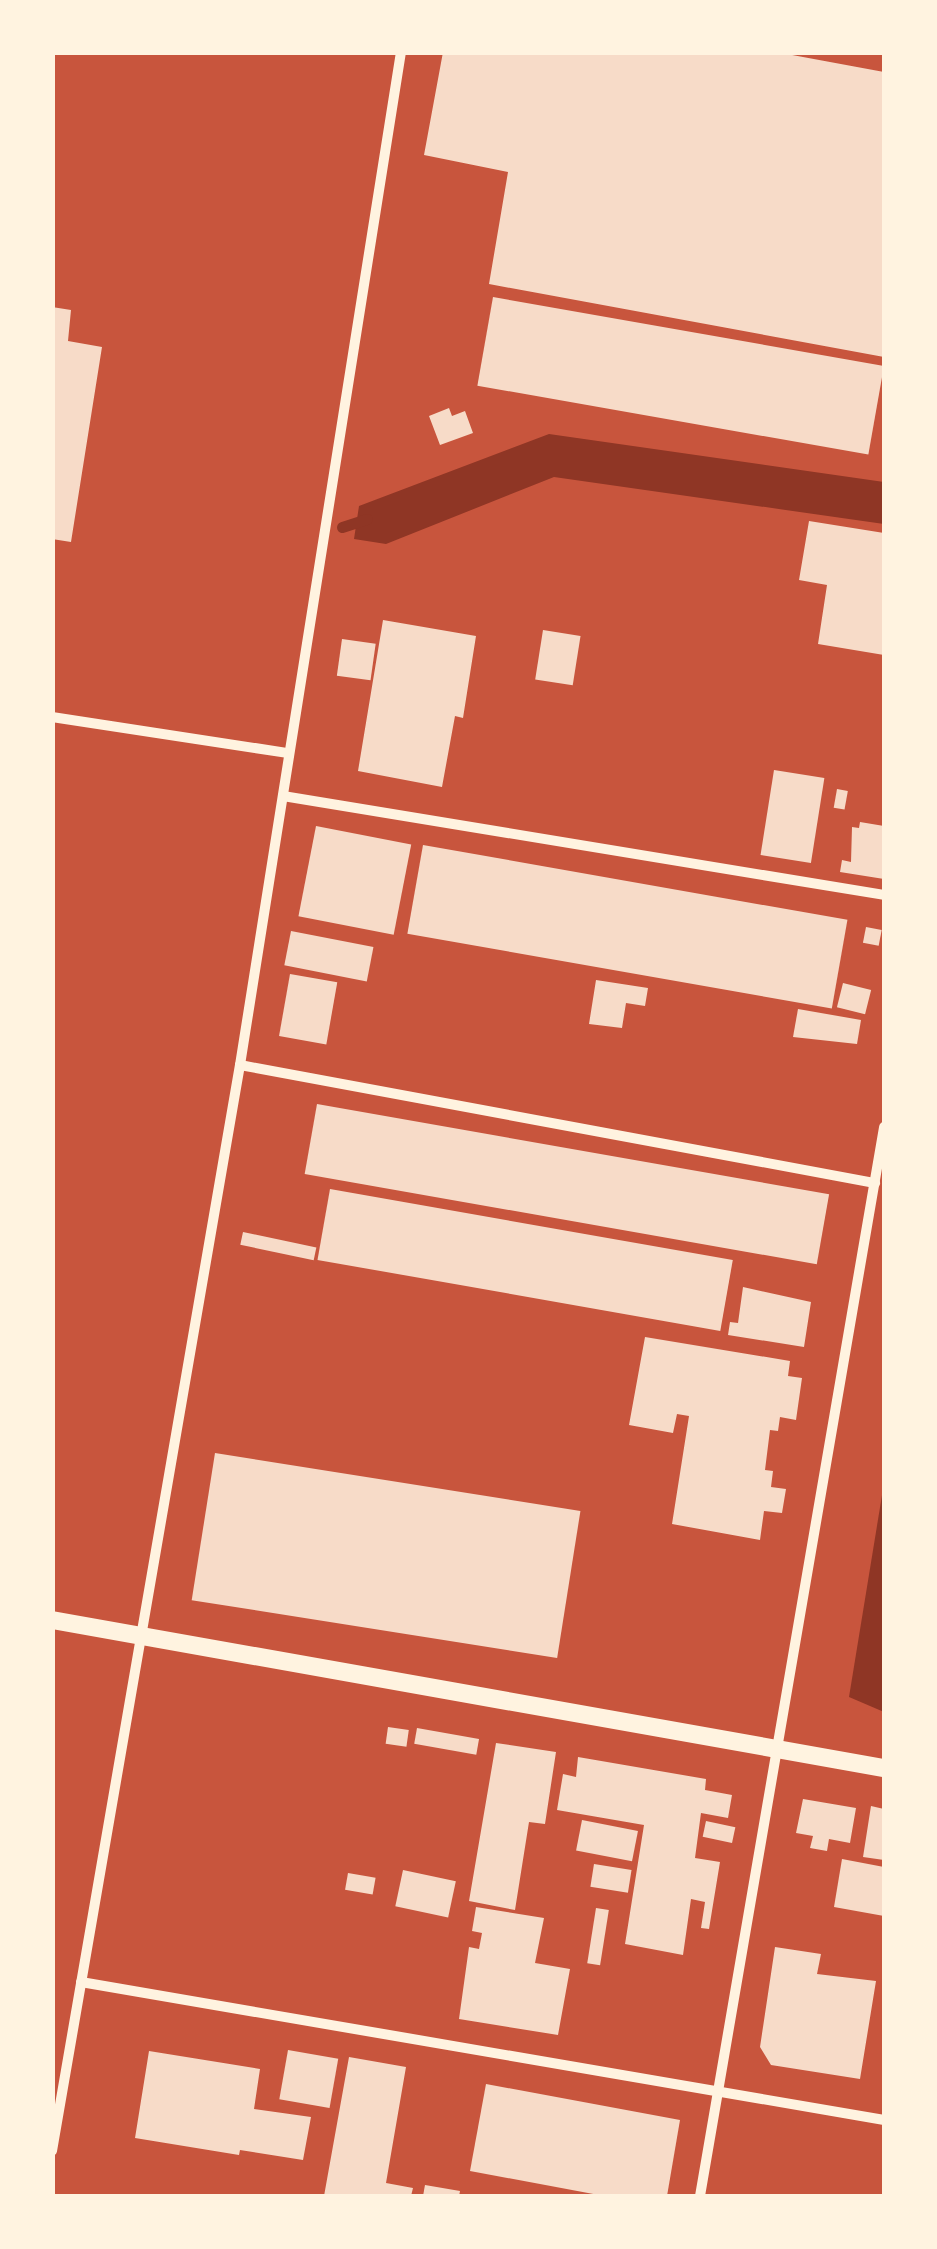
<!DOCTYPE html>
<style>
body{margin:0}
#map{position:relative;width:937px;height:2249px;overflow:hidden;background:#c8553d;font-family:"Libre Baskerville",serif}
div>[style]{position:absolute}
[style*='--x']{left:calc(var(--x)*1px);top:calc(var(--y)*1px);width:calc(var(--w)*1px);rotate:calc(var(--a)*1deg)}
.water>*{inset:0;background:#8f3625}
.stream>*{height:11px;margin:-5.5px;padding:0 5.5px;transform-origin:5.5px;border-radius:5.5px;background:#8f3625}
.building>*{inset:0;background:#f7dbc8;transform-origin:0 0}
.minor>*{height:10px;margin:-5px;padding:0 5px;transform-origin:5px;border-radius:5px;background:#fff3e0}
.tertiary>*{height:18px;margin:-9px;padding:0 9px;transform-origin:9px;border-radius:9px;background:#fff3e0}
span{translate:-50% -50%;white-space:nowrap;text-align:center;line-height:1.15;-webkit-text-stroke:9px #fff3e0;paint-order:stroke}
.frame{position:absolute;inset:0;border:55px solid #fff3e0;pointer-events:none}
</style>
<div id="map">
<div class="water">
<div style="clip-path:polygon(549px 434px,884px 482px,884px 524px,554px 477px,386px 544px,354px 539px,359px 506px)"></div>
<div style="clip-path:polygon(884px 1483px,884px 1712px,849px 1697px)"></div>
</div>
<div class="stream">
<div style="--x:342;--y:527;--w:26;--a:-18"></div>
</div>
<div class="building">
<div style="clip-path:polygon(443px 52px,776px 52px,884px 72px,884px 357px,489px 284px,508px 172px,424px 155px)"></div>
<div style="left:493px;top:297px;width:397px;height:90px;rotate:10deg"></div>
<div style="clip-path:polygon(52px 307px,71px 310px,68px 341px,102px 347px,71px 542px,52px 539px)"></div>
<div style="clip-path:polygon(449px 408px,452px 416px,465px 411px,473px 433px,440px 445px,429px 416px)"></div>
<div style="clip-path:polygon(809px 521px,884px 533px,884px 655px,818px 644px,827px 585px,799px 580px)"></div>
<div style="clip-path:polygon(383px 620px,476px 636px,463px 718px,455px 716px,442px 787px,358px 771px)"></div>
<div style="left:543px;top:630px;width:38px;height:50px;rotate:9deg"></div>
<div style="left:342px;top:639px;width:34px;height:37px;rotate:8deg"></div>
<div style="left:774px;top:770px;width:51px;height:86px;rotate:9deg"></div>
<div style="left:837px;top:789px;width:11px;height:19px;rotate:10deg"></div>
<div style="clip-path:polygon(860px 822px,884px 826px,884px 879px,840px 872px,842px 860px,851px 862px,852px 827px,859px 828px)"></div>
<div style="left:316px;top:826px;width:97px;height:92px;rotate:11deg"></div>
<div style="left:423px;top:845px;width:431px;height:90px;rotate:10deg"></div>
<div style="left:866px;top:927px;width:16px;height:16px;rotate:11deg"></div>
<div style="left:291px;top:931px;width:84px;height:35px;rotate:11deg"></div>
<div style="left:290px;top:974px;width:48px;height:63px;rotate:10deg"></div>
<div style="clip-path:polygon(596px 980px,648px 988px,645px 1006px,626px 1003px,622px 1028px,589px 1024px)"></div>
<div style="left:843px;top:983px;width:29px;height:25px;rotate:14deg"></div>
<div style="clip-path:polygon(798px 1009px,861px 1020px,857px 1044px,793px 1037px)"></div>
<div style="left:317px;top:1104px;width:520px;height:71px;rotate:10deg"></div>
<div style="left:330px;top:1189px;width:409px;height:72px;rotate:10deg"></div>
<div style="left:243px;top:1232px;width:75px;height:13px;rotate:12deg"></div>
<div style="clip-path:polygon(743px 1287px,811px 1302px,804px 1347px,728px 1335px,730px 1322px,738px 1323px)"></div>
<div style="clip-path:polygon(645px 1337px,790px 1361px,788px 1376px,802px 1378px,796px 1420px,780px 1417px,778px 1431px,770px 1430px,765px 1470px,773px 1471px,771px 1487px,786px 1489px,782px 1513px,764px 1511px,760px 1540px,672px 1524px,689px 1416px,677px 1414px,673px 1433px,629px 1425px)"></div>
<div style="left:215px;top:1453px;width:370px;height:149px;rotate:9deg"></div>
<div style="left:388px;top:1727px;width:21px;height:17px;rotate:8deg"></div>
<div style="left:417px;top:1728px;width:63px;height:16px;rotate:10deg"></div>
<div style="clip-path:polygon(496px 1743px,556px 1752px,545px 1824px,529px 1822px,515px 1910px,469px 1901px)"></div>
<div style="clip-path:polygon(578px 1757px,706px 1779px,705px 1790px,732px 1795px,728px 1818px,701px 1813px,695px 1858px,720px 1862px,709px 1929px,701px 1928px,705px 1902px,691px 1899px,683px 1955px,625px 1944px,644px 1825px,557px 1810px,563px 1774px,576px 1777px)"></div>
<div style="clip-path:polygon(803px 1799px,856px 1808px,850px 1843px,829px 1839px,827px 1851px,810px 1848px,813px 1836px,796px 1833px)"></div>
<div style="clip-path:polygon(871px 1806px,884px 1809px,884px 1860px,863px 1857px)"></div>
<div style="left:582px;top:1820px;width:57px;height:31px;rotate:11deg"></div>
<div style="left:706px;top:1821px;width:30px;height:16px;rotate:12deg"></div>
<div style="clip-path:polygon(842px 1859px,884px 1867px,884px 1916px,834px 1907px)"></div>
<div style="left:594px;top:1864px;width:38px;height:23px;rotate:9deg"></div>
<div style="left:403px;top:1870px;width:54px;height:37px;rotate:12deg"></div>
<div style="left:348px;top:1873px;width:28px;height:17px;rotate:10deg"></div>
<div style="clip-path:polygon(476px 1907px,544px 1918px,535px 1963px,570px 1969px,558px 2035px,459px 2019px,469px 1947px,479px 1949px,482px 1933px,472px 1931px)"></div>
<div style="left:596px;top:1908px;width:13px;height:56px;rotate:9deg"></div>
<div style="clip-path:polygon(775px 1947px,821px 1954px,817px 1974px,876px 1981px,860px 2079px,771px 2065px,760px 2047px)"></div>
<div style="left:288px;top:2050px;width:51px;height:50px;rotate:10deg"></div>
<div style="clip-path:polygon(149px 2051px,260px 2069px,254px 2109px,311px 2117px,303px 2160px,240px 2150px,239px 2155px,135px 2138px)"></div>
<div style="clip-path:polygon(349px 2057px,406px 2067px,386px 2183px,413px 2188px,411px 2196px,324px 2196px)"></div>
<div style="clip-path:polygon(486px 2084px,680px 2120px,667px 2196px,604px 2196px,470px 2171px)"></div>
<div style="clip-path:polygon(425px 2185px,460px 2191px,459px 2196px,423px 2196px)"></div>
</div>
<div class="minor">
<div style="--x:52;--y:717;--w:239;--a:8.7"></div>
<div style="--x:283;--y:796;--w:609;--a:9.35"></div>
<div style="--x:240;--y:1065;--w:646;--a:10.53"></div>
<div style="--x:81;--y:1982;--w:815;--a:9.75"></div>
<div style="--x:52;--y:2151;--w:1102;--a:-80.18"></div>
<div style="--x:240;--y:1065;--w:1026;--a:-80.97"></div>
<div style="--x:700;--y:2196;--w:1085;--a:-80.23"></div>
</div>
<div class="tertiary">
<div style="--x:52;--y:1620;--w:845;--a:10.09"></div>
</div>
<div class="frame"></div>
</div>
